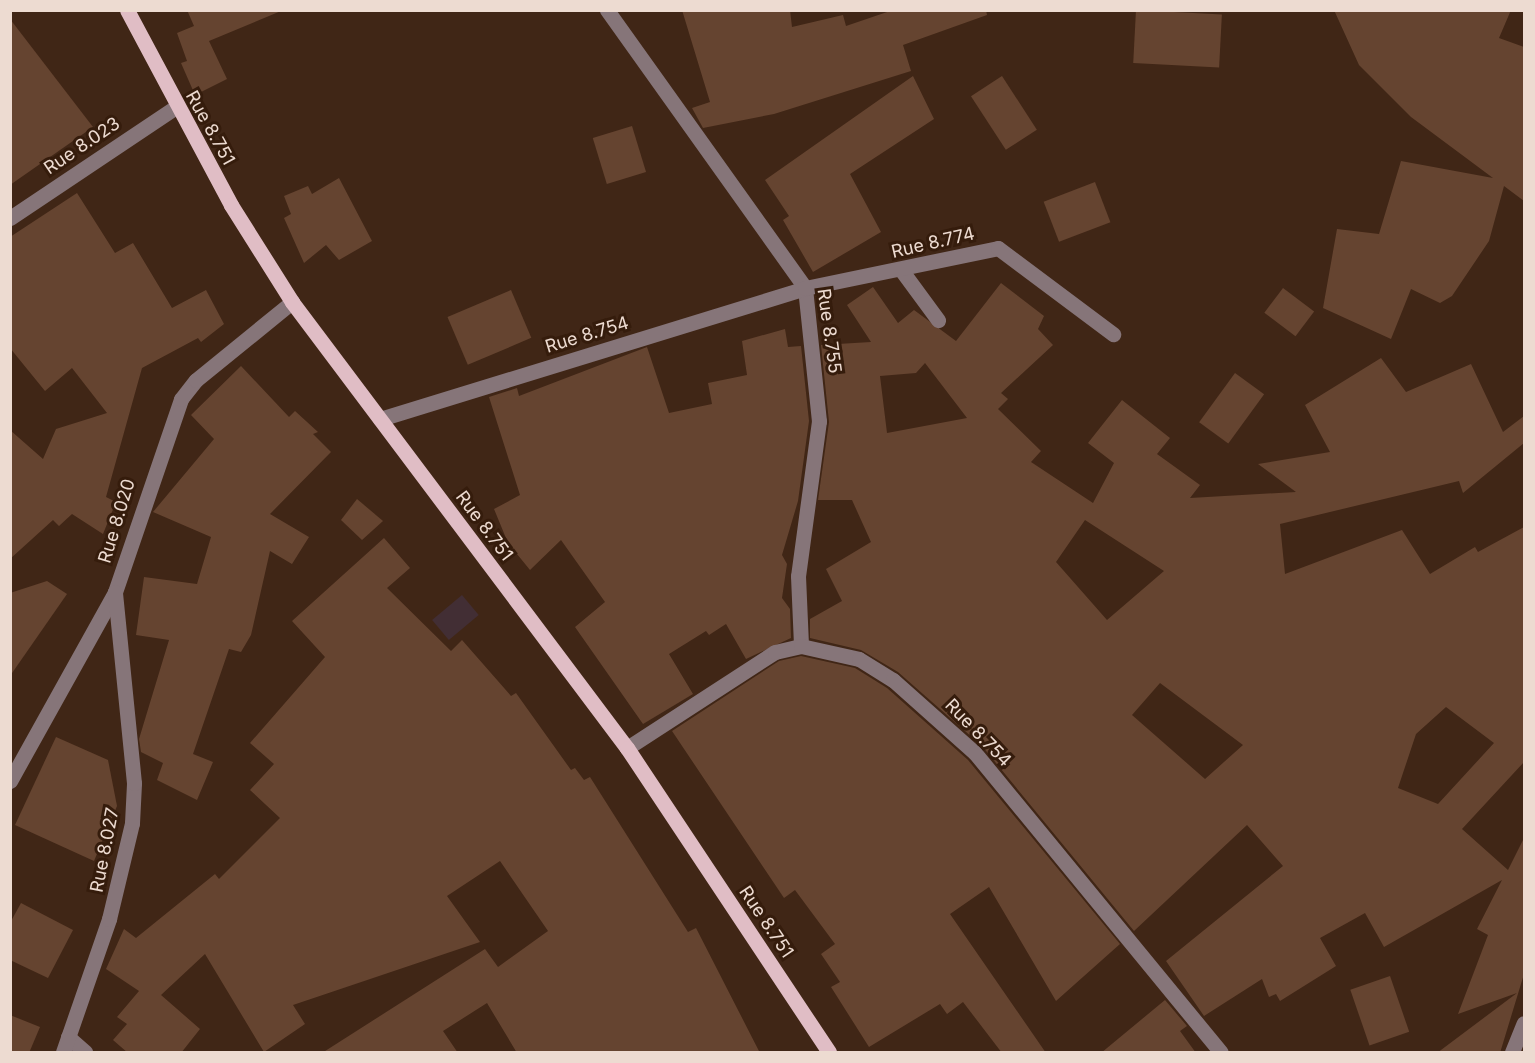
<!DOCTYPE html>
<style>
body{margin:0}
#map{position:relative;width:1535px;height:1063px;overflow:hidden;background:#402616;font-family:Inter,sans-serif}
div>[style]{position:absolute}
[style*='--x']{left:calc(var(--x)*1px);top:calc(var(--y)*1px);width:calc(var(--w)*1px);rotate:calc(var(--a)*1deg)}
.commercial>*{inset:0;background:#422e34;transform-origin:0 0}
.building>*{inset:0;background:#654430;transform-origin:0 0}
.minor>*{height:15px;margin:-7.5px;padding:0 7.5px;transform-origin:7.5px;border-radius:7.5px;background:#867579}
.major>*{height:15px;margin:-7.5px;padding:0 7.5px;transform-origin:7.5px;border-radius:7.5px;background:#e0bdc5}
span{translate:-50% -50%;white-space:nowrap;text-align:center;line-height:1.15;-webkit-text-stroke:6px #351c0c;paint-order:stroke}
.street-label{font-size:18px;color:#eddbd1}
.frame{position:absolute;inset:0;border:12px solid #eddbd1;pointer-events:none}
</style>
<div id="map">
<div class="commercial">
<div style="left:462px;top:595px;width:26px;height:39px;rotate:50deg"></div>
</div>
<div class="building">
<div style="clip-path:polygon(187px 10px,281px 10px,281px 11px,209px 41px,227px 79px,195px 95px,181px 63px,187px 61px,177px 33px,194px 26px)"></div>
<div style="clip-path:polygon(682px 10px,790px 10px,792px 27px,843px 15px,846px 26px,893px 10px,986px 10px,987px 15px,903px 45px,911px 71px,774px 114px,703px 128px,692px 108px,710px 102px)"></div>
<div style="left:1136px;top:10px;width:86px;height:53px;rotate:3deg"></div>
<div style="clip-path:polygon(1334px 10px,1511px 10px,1499px 38px,1524px 47px,1524px 201px,1504px 186px,1489px 241px,1452px 296px,1440px 303px,1411px 289px,1391px 339px,1323px 308px,1337px 229px,1379px 234px,1401px 161px,1493px 178px,1411px 117px,1359px 65px)"></div>
<div style="clip-path:polygon(10px 19px,93px 127px,10px 185px)"></div>
<div style="clip-path:polygon(913px 76px,934px 119px,850px 174px,881px 232px,813px 272px,783px 220px,789px 216px,765px 180px)"></div>
<div style="left:1002px;top:76px;width:64px;height:37px;rotate:57deg"></div>
<div style="left:632px;top:126px;width:48px;height:41px;rotate:73deg"></div>
<div style="clip-path:polygon(339px 178px,372px 241px,339px 260px,326px 245px,304px 263px,284px 218px,291px 214px,284px 196px,308px 186px,312px 194px)"></div>
<div style="left:1095px;top:182px;width:43px;height:55px;rotate:69deg"></div>
<div style="clip-path:polygon(77px 193px,115px 253px,133px 243px,172px 308px,206px 290px,224px 324px,201px 342px,198px 338px,142px 368px,106px 497px,116px 502px,103px 534px,72px 514px,59px 526px,53px 520px,10px 559px,10px 430px,43px 459px,56px 429px,107px 413px,72px 368px,45px 391px,10px 348px,10px 237px)"></div>
<div style="clip-path:polygon(evenodd,1001px 283px,1044px 316px,1038px 329px,1053px 345px,1001px 393px,1008px 399px,998px 409px,1041px 451px,1031px 462px,1093px 503px,1114px 463px,1088px 443px,1122px 400px,1170px 438px,1157px 454px,1200px 485px,1190px 498px,1296px 492px,1258px 464px,1330px 452px,1305px 405px,1381px 358px,1406px 392px,1471px 364px,1503px 432px,1524px 416px,1524px 443px,1463px 493px,1459px 481px,1280px 524px,1285px 574px,1402px 530px,1430px 574px,1475px 547px,1478px 552px,1524px 527px,1524px 762px,1462px 829px,1508px 870px,1524px 838px,1524px 974px,1500px 1053px,1437px 1053px,1517px 993px,1458px 1014px,1488px 935px,1477px 929px,1502px 880px,1384px 947px,1365px 913px,1320px 938px,1336px 966px,1280px 1001px,1276px 994px,1269px 997px,1262px 979px,1204px 1016px,1166px 961px,1283px 866px,1247px 825px,1134px 931px,982px 746px,898px 672px,861px 650px,810px 638px,810px 619px,842px 601px,826px 569px,871px 542px,852px 500px,818px 500px,829px 422px,821px 345px,871px 342px,847px 305px,873px 287px,898px 323px,914px 310px,956px 341px,1001px 283px,925px 363px,967px 418px,887px 433px,880px 376px,916px 373px,925px 363px,1001px 283px,1085px 520px,1164px 571px,1107px 620px,1056px 562px,1085px 520px,1001px 283px,1160px 683px,1243px 745px,1205px 779px,1132px 715px,1160px 683px,1001px 283px,1446px 707px,1494px 743px,1438px 804px,1398px 788px,1416px 734px,1446px 707px)"></div>
<div style="left:1283px;top:288px;width:39px;height:31px;rotate:37deg"></div>
<div style="left:511px;top:290px;width:52px;height:69px;rotate:67deg"></div>
<div style="clip-path:polygon(785px 329px,788px 347px,801px 346px,809px 421px,798px 501px,782px 555px,787px 564px,782px 598px,790px 609px,791px 638px,746px 659px,726px 624px,709px 635px,706px 631px,669px 654px,693px 694px,643px 724px,575px 627px,605px 602px,561px 540px,530px 570px,508px 543px,494px 509px,520px 495px,489px 397px,517px 388px,519px 396px,647px 347px,669px 413px,712px 404px,708px 383px,747px 375px,742px 341px)"></div>
<div style="clip-path:polygon(241px 366px,289px 417px,295px 411px,318px 432px,313px 434px,331px 452px,270px 514px,309px 537px,292px 564px,270px 551px,251px 635px,241px 652px,229px 649px,193px 754px,213px 762px,197px 800px,157px 780px,163px 763px,141px 752px,139px 739px,169px 640px,136px 635px,144px 577px,197px 584px,211px 537px,153px 512px,214px 439px,191px 415px)"></div>
<div style="left:1235px;top:373px;width:36px;height:61px;rotate:36deg"></div>
<div style="clip-path:polygon(357px 499px,383px 521px,362px 540px,341px 520px)"></div>
<div style="clip-path:polygon(384px 538px,410px 568px,387px 588px,451px 651px,462px 640px,511px 696px,516px 693px,571px 770px,575px 768px,584px 780px,590px 777px,688px 932px,696px 928px,760px 1053px,517px 1053px,487px 1003px,443px 1031px,458px 1053px,322px 1053px,485px 949px,498px 967px,548px 931px,500px 861px,447px 896px,480px 942px,293px 1005px,305px 1024px,264px 1052px,205px 954px,161px 995px,200px 1029px,181px 1053px,128px 1053px,113px 1040px,127px 1024px,117px 1017px,139px 991px,106px 969px,124px 929px,136px 938px,215px 874px,219px 879px,280px 818px,250px 790px,274px 764px,250px 743px,325px 657px,292px 621px)"></div>
<div style="clip-path:polygon(47px 581px,67px 594px,10px 676px,10px 593px)"></div>
<div style="clip-path:polygon(801px 656px,855px 668px,887px 688px,968px 760px,1120px 944px,1056px 1001px,989px 887px,950px 914px,1046px 1053px,1002px 1053px,963px 1002px,947px 1014px,940px 1004px,869px 1047px,831px 987px,840px 982px,821px 954px,835px 944px,795px 890px,784px 898px,672px 731px,779px 661px)"></div>
<div style="clip-path:polygon(56px 737px,108px 760px,117px 806px,94px 861px,15px 825px)"></div>
<div style="clip-path:polygon(21px 903px,73px 930px,48px 978px,10px 960px,10px 923px)"></div>
<div style="left:1390px;top:976px;width:59px;height:42px;rotate:71deg"></div>
<div style="clip-path:polygon(1165px 1000px,1187px 1026px,1180px 1031px,1196px 1053px,1101px 1053px)"></div>
<div style="clip-path:polygon(10px 1015px,40px 1027px,29px 1053px,10px 1053px)"></div>
</div>
<div class="minor">
<div style="--x:607;--y:10;--w:341;--a:54.5"></div>
<div style="--x:805;--y:288;--w:134;--a:84"></div>
<div style="--x:819;--y:421;--w:156;--a:97.7"></div>
<div style="--x:798;--y:576;--w:70;--a:87.5"></div>
<div style="--x:10;--y:218;--w:200;--a:-33.8"></div>
<div style="--x:902;--y:271;--w:61;--a:53.7"></div>
<div style="--x:380;--y:419;--w:445;--a:-17.1"></div>
<div style="--x:805;--y:288;--w:197;--a:-11.7"></div>
<div style="--x:998;--y:248;--w:144;--a:36.8"></div>
<div style="--x:627;--y:748;--w:176;--a:-33"></div>
<div style="--x:775;--y:652;--w:27;--a:-13"></div>
<div style="--x:801;--y:646;--w:59;--a:12.6"></div>
<div style="--x:859;--y:659;--w:40;--a:32"></div>
<div style="--x:893;--y:680;--w:110;--a:41.7"></div>
<div style="--x:975;--y:753;--w:387;--a:50.6"></div>
<div style="--x:10;--y:781;--w:216;--a:-60.9"></div>
<div style="--x:115;--y:592;--w:204;--a:-71.1"></div>
<div style="--x:181;--y:399;--w:24;--a:-52"></div>
<div style="--x:196;--y:380;--w:124;--a:-39.1"></div>
<div style="--x:68;--y:1037;--w:23;--a:41"></div>
<div style="--x:63;--y:1052;--w:141;--a:-70.9"></div>
<div style="--x:109;--y:919;--w:99;--a:-76.5"></div>
<div style="--x:132;--y:823;--w:40;--a:-87.1"></div>
<div style="--x:134;--y:783;--w:192;--a:-95.7"></div>
<div style="--x:1512;--y:1052;--w:31;--a:-68"></div>
</div>
<div class="major">
<div style="--x:127;--y:10;--w:221;--a:61.9"></div>
<div style="--x:231;--y:205;--w:115;--a:57.8"></div>
<div style="--x:292;--y:302;--w:558;--a:53.09"></div>
<div style="--x:627;--y:748;--w:365;--a:56.4"></div>
</div>
<div class="street-label">
<span style="left:210px;top:128px;rotate:61deg">Rue 8.751</span>
<span style="left:82px;top:146px;rotate:-34deg">Rue 8.023</span>
<span style="left:933px;top:243px;rotate:-13deg">Rue 8.774</span>
<span style="left:829px;top:331px;rotate:82deg">Rue 8.755</span>
<span style="left:587px;top:335px;rotate:-17deg">Rue 8.754</span>
<span style="left:117px;top:521px;rotate:-73deg">Rue 8.020</span>
<span style="left:484px;top:526px;rotate:53deg">Rue 8.751</span>
<span style="left:978px;top:733px;rotate:46deg">Rue 8.754</span>
<span style="left:105px;top:850px;rotate:-79deg">Rue 8.027</span>
<span style="left:766px;top:922px;rotate:56deg">Rue 8.751</span>
</div>
<div class="frame"></div>
</div>
